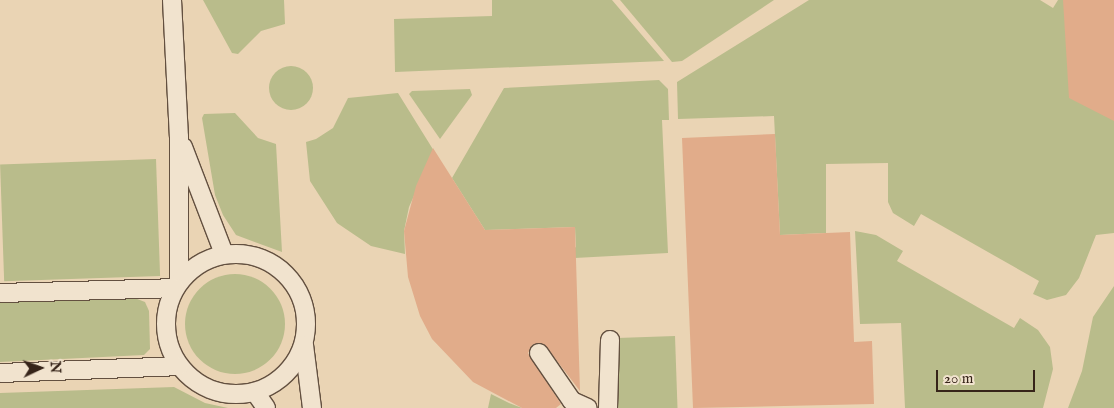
<!DOCTYPE html>
<style>
body{margin:0}
#map{position:relative;width:1114px;height:408px;overflow:hidden;background:#ead4b4;font-family:"IM FELL English",serif}
div>[style]{position:absolute}
[style*='--x']{left:calc(var(--x)*1px);top:calc(var(--y)*1px);width:calc(var(--w)*1px);rotate:calc(var(--a)*1deg)}
.green>*{inset:0;background:#b9bc8b;transform-origin:0 0}
.round{border-radius:50%}
.building>*{inset:0;background:#e1ac8a}
.roads{filter:drop-shadow(1px 0 #635040) drop-shadow(-1px 0 #635040) drop-shadow(0 1px #635040) drop-shadow(0 -1px #635040)}
.service>*{height:18px;margin:-9px;padding:0 9px;transform-origin:9px;border-radius:9px;background:#f1e3ce}
.service>.ring{margin:-9px;padding:0;box-sizing:content-box;background:none;border:18px solid #f1e3ce;border-radius:50%}
span{translate:-50% -50%;white-space:nowrap;text-align:center;line-height:1.15;-webkit-text-stroke:4px #f1e3ce;paint-order:stroke}
.north{position:absolute;left:15px;top:343px;width:50px;height:50px;-webkit-text-stroke:4px #f1e3ce;paint-order:stroke;rotate:87deg;font-size:14px;font-weight:700;line-height:20px;text-align:center;color:#362419}
.north::after{content:'';display:block;margin:auto;width:18px;height:22px;background:#362419;clip-path:polygon(50% 0,100% 100%,50% 72%,0 100%)}
.scale{position:absolute;left:936px;top:370px;width:99px;height:22px;box-sizing:border-box;border:2px solid #362419;border-top:0;padding-left:6px;font-size:15px;line-height:18px;white-space:nowrap;color:#362419;-webkit-text-stroke:4px #f1e3ce;paint-order:stroke}
</style>
<div id="map">
<div class="green">
<div style="clip-path:polygon(203px 0,284px 0,285px 24px,261px 31px,238px 54px,232px 53px)"></div>
<div style="clip-path:polygon(492px 0,612px 0,664px 61px,395px 72px,394px 19px,492px 16px)"></div>
<div style="clip-path:polygon(620px 0,774px 0,682px 61px,672px 62px)"></div>
<div style="clip-path:polygon(809px 0,1040px 0,1053px 8px,1058px 0,1099px 0,1114px 121px,1114px 233px,1096px 235px,1079px 278px,1066px 295px,1047px 300px,1033px 294px,1039px 281px,921px 214px,914px 226px,893px 213px,888px 202px,888px 163px,826px 164px,826px 233px,780px 235px,774px 116px,678px 119px,677px 82px)"></div>
<div class="round" style="left:269px;top:66px;width:44px;height:44px"></div>
<div style="clip-path:polygon(659px 80px,668px 89px,669px 120px,662px 120px,668px 253px,556px 259px,576px 247px,575px 227px,485px 230px,452px 178px,504px 88px)"></div>
<div style="clip-path:polygon(470px 89px,472px 95px,440px 139px,409px 94px,412px 91px)"></div>
<div style="clip-path:polygon(398px 93px,434px 151px,409px 207px,404px 231px,405px 254px,371px 246px,337px 223px,310px 181px,306px 142px,316px 139px,333px 128px,348px 98px)"></div>
<div style="clip-path:polygon(235px 113px,258px 138px,276px 144px,282px 252px,236px 235px,223px 215px,215px 195px,202px 118px,204px 114px)"></div>
<div style="left:156px;top:159px;width:117px;height:156px;rotate:88deg"></div>
<div style="clip-path:polygon(855px 231px,876px 235px,903px 251px,897px 261px,1014px 328px,1020px 318px,1038px 330px,1050px 347px,1053px 369px,1043px 408px,905px 408px,901px 323px,860px 324px)"></div>
<div class="round" style="left:185px;top:274px;width:100px;height:100px"></div>
<div style="clip-path:polygon(1114px 286px,1114px 408px,1068px 408px,1082px 371px,1093px 317px)"></div>
<div style="clip-path:polygon(132px 297px,145px 302px,149px 311px,150px 349px,144px 355px,0 362px,0 301px)"></div>
<div style="left:675px;top:336px;width:72px;height:65px;rotate:88deg"></div>
<div style="clip-path:polygon(174px 387px,205px 403px,228px 408px,0 408px,0 393px)"></div>
<div style="clip-path:polygon(491px 394px,509px 403px,522px 408px,488px 408px)"></div>
</div>
<div class="building">
<div style="clip-path:polygon(1063px 0,1114px 0,1114px 121px,1069px 98px)"></div>
<div style="clip-path:polygon(775px 134px,780px 235px,850px 232px,854px 342px,872px 341px,874px 404px,693px 408px,682px 138px)"></div>
<div style="clip-path:polygon(433px 148px,485px 230px,575px 227px,580px 391px,544px 344px,533px 344px,528px 353px,561px 404px,556px 408px,522px 408px,473px 382px,432px 339px,420px 316px,408px 277px,404px 231px,416px 186px)"></div>
</div>
<div class="roads">
<div class="service">
<div style="--x:172;--y:0;--w:137;--a:87.1"></div>
<div style="--x:179;--y:137;--w:145;--a:90"></div>
<div style="--x:183;--y:147;--w:115;--a:69"></div>
<div class="ring" style="left:166px;top:254px;width:122px;height:122px"></div>
<div style="--x:0;--y:293;--w:175;--a:-1.6"></div>
<div style="--x:304;--y:345;--w:64;--a:82.8"></div>
<div style="--x:539;--y:353;--w:58;--a:55.5"></div>
<div style="--x:572;--y:401;--w:17;--a:24"></div>
<div style="--x:0;--y:373;--w:179;--a:-2.2"></div>
<div style="--x:255;--y:392;--w:19;--a:55"></div>
<div style="--x:608;--y:408;--w:68;--a:-88.3"></div>
</div>
</div>
<div class="north">N</div>
<div class="scale">20 m</div>
</div>
